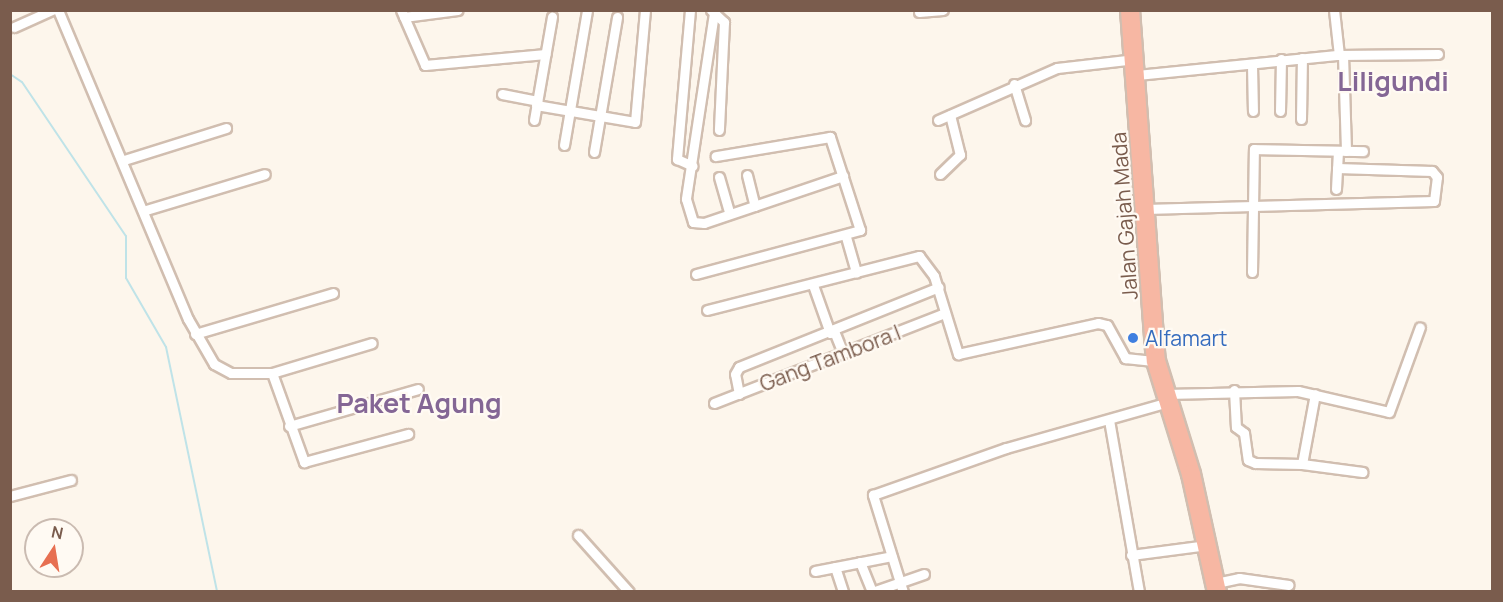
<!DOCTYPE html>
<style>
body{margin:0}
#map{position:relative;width:1503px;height:602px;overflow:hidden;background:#fdf6ec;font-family:Manrope,sans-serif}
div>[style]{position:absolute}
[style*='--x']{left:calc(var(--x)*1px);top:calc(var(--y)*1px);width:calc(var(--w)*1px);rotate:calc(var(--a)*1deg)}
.stream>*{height:2px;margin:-1px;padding:0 1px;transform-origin:1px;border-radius:1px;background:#bfe3e8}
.roads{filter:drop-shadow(2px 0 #d1beb0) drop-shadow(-2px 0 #d1beb0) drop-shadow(0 2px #d1beb0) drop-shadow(0 -2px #d1beb0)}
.street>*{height:9px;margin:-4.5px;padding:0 4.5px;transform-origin:4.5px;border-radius:4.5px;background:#fff}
.highway>*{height:18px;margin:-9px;padding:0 9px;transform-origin:9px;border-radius:9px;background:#f7b7a3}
.dots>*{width:16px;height:16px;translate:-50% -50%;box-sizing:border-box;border:3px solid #fffaf3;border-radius:50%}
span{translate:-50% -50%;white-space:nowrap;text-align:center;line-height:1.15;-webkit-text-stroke:4.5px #fffaf3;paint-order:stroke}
.street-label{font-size:21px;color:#7a5c4d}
.shop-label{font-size:21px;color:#366cbe}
.left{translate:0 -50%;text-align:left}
.district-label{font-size:27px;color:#846695;font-weight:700}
.frame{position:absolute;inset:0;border:12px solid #7a5c4d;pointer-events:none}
.north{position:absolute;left:24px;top:518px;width:60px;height:60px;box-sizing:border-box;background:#fffaf3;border:2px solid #cabbb1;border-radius:50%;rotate:12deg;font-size:16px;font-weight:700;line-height:24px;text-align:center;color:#7a5c4d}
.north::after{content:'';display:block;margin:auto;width:21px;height:27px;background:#e76f51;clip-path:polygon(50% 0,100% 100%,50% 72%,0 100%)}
</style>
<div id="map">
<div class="stream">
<div style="--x:10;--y:74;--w:14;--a:34"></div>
<div style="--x:22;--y:82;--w:186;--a:56"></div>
<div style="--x:126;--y:236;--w:42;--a:90"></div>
<div style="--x:126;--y:278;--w:80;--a:59.9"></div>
<div style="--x:166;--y:347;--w:250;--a:78.2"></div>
<div style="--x:1491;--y:592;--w:3;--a:-72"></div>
</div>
<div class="roads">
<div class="street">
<div style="--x:58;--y:10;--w:335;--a:67.2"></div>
<div style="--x:188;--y:319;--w:52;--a:60"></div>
<div style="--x:214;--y:364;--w:19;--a:28"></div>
<div style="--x:231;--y:373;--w:41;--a:0"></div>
<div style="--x:272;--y:373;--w:95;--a:70.2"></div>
<div style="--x:304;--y:462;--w:108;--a:-15.1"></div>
<div style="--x:401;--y:10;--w:60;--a:66.4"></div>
<div style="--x:425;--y:65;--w:121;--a:-5.2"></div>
<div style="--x:690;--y:10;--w:150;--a:95"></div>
<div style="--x:677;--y:159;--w:17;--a:24"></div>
<div style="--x:711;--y:10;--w:18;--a:43"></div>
<div style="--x:724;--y:22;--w:108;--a:92.7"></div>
<div style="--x:1334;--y:10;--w:45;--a:83.7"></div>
<div style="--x:919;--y:12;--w:24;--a:-5"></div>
<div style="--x:714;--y:13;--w:188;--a:98.6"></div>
<div style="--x:686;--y:199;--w:24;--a:73"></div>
<div style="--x:693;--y:222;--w:11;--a:5"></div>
<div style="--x:704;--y:223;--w:147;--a:-18.7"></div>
<div style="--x:404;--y:17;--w:54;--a:-7.4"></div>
<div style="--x:14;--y:27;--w:42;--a:-24.1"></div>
<div style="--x:1343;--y:55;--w:96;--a:88.2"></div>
<div style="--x:1252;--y:65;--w:46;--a:88.8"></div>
<div style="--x:1137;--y:75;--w:203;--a:-5.7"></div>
<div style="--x:1339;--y:55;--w:99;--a:-0.6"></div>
<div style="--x:1014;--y:84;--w:38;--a:73"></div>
<div style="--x:502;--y:94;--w:36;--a:11"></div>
<div style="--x:536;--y:105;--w:100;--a:9.7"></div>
<div style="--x:635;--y:122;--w:112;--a:-84.9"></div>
<div style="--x:1280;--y:111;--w:52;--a:-88.9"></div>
<div style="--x:1301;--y:119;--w:61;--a:-89.1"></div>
<div style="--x:534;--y:120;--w:105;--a:-80.1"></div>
<div style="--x:938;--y:120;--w:130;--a:-23.6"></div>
<div style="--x:1057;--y:68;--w:79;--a:-6.6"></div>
<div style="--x:564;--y:145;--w:136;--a:-80.3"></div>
<div style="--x:594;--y:152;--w:137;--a:-80.3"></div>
<div style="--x:124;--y:160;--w:107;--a:-17.4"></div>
<div style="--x:940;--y:174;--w:28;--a:-44"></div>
<div style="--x:960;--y:155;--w:41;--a:-104"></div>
<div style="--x:747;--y:175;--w:32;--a:76"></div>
<div style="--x:719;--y:177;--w:36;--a:74"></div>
<div style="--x:1336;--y:189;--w:38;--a:-87"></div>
<div style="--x:1145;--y:209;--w:289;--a:-1.6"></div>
<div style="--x:1434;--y:201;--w:24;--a:-83"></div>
<div style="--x:1437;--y:177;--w:8;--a:-130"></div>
<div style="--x:1432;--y:171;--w:95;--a:-178.2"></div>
<div style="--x:146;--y:210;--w:124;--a:-16.8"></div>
<div style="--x:846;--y:237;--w:37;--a:74"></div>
<div style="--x:1252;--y:272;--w:123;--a:-89.1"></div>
<div style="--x:1254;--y:149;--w:109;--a:1.1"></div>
<div style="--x:696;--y:274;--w:170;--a:-15"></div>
<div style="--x:860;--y:230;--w:98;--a:-107.9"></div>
<div style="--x:830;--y:137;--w:116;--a:170.5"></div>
<div style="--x:813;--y:285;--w:51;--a:70.5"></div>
<div style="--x:707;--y:310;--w:219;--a:-14.3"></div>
<div style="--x:919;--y:256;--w:25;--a:53"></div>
<div style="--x:934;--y:276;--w:82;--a:72.9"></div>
<div style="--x:958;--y:354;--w:143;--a:-12.5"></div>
<div style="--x:1098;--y:323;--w:9;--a:13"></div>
<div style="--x:1107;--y:325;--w:38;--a:61"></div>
<div style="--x:1125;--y:358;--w:31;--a:6"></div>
<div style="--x:834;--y:331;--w:24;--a:68"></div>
<div style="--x:195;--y:334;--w:144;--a:-16.5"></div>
<div style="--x:272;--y:373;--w:104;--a:-16.7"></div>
<div style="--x:1234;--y:390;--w:37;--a:87"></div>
<div style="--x:1236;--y:427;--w:10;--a:37"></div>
<div style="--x:1244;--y:433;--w:27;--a:82"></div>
<div style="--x:1248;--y:460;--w:8;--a:23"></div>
<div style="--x:1255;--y:463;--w:47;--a:1.2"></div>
<div style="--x:1302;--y:464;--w:71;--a:-79.5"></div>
<div style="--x:739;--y:394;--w:20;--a:-101"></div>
<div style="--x:735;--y:374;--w:8;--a:-60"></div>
<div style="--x:739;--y:367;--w:215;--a:-21.8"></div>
<div style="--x:1166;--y:394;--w:132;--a:-1.3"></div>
<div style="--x:1298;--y:391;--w:93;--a:13"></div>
<div style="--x:1389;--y:412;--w:90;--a:-70"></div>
<div style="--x:714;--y:403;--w:248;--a:-21.3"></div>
<div style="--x:1109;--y:420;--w:175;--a:80.1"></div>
<div style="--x:289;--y:426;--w:134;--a:-16"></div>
<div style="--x:1302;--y:464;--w:61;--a:7.6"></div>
<div style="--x:10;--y:496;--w:63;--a:-14.7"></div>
<div style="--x:578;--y:535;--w:76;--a:48.2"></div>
<div style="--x:1131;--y:555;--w:77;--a:-7.5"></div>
<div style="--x:860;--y:562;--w:32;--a:68"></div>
<div style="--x:835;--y:567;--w:26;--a:72"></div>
<div style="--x:815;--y:571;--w:78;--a:-11"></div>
<div style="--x:1216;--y:583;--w:24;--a:-12"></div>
<div style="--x:1239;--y:578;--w:50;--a:8"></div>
<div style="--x:872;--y:592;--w:55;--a:-19.1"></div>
<div style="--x:903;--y:592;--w:102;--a:-107.2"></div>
<div style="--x:873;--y:495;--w:141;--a:-19.5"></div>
<div style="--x:1006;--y:448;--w:169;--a:-15.8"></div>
</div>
<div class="highway">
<div style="--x:1130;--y:10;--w:352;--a:85.8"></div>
<div style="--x:1156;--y:361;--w:118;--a:72.8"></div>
<div style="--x:1191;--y:474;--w:121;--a:77.6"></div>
</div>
</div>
<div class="dots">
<div style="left:1133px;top:338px;background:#3f7fe0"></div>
</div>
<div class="street-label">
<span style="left:1124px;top:216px;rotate:-94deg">Jalan Gajah Mada</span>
<span style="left:830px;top:358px;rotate:-21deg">Gang Tambora I</span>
</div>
<div class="shop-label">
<span class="left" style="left:1145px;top:338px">Alfamart</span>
</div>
<div class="district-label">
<span style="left:1393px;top:81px">Liligundi</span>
<span style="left:419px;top:403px">Paket Agung</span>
</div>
<div class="frame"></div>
<div class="north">N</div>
</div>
